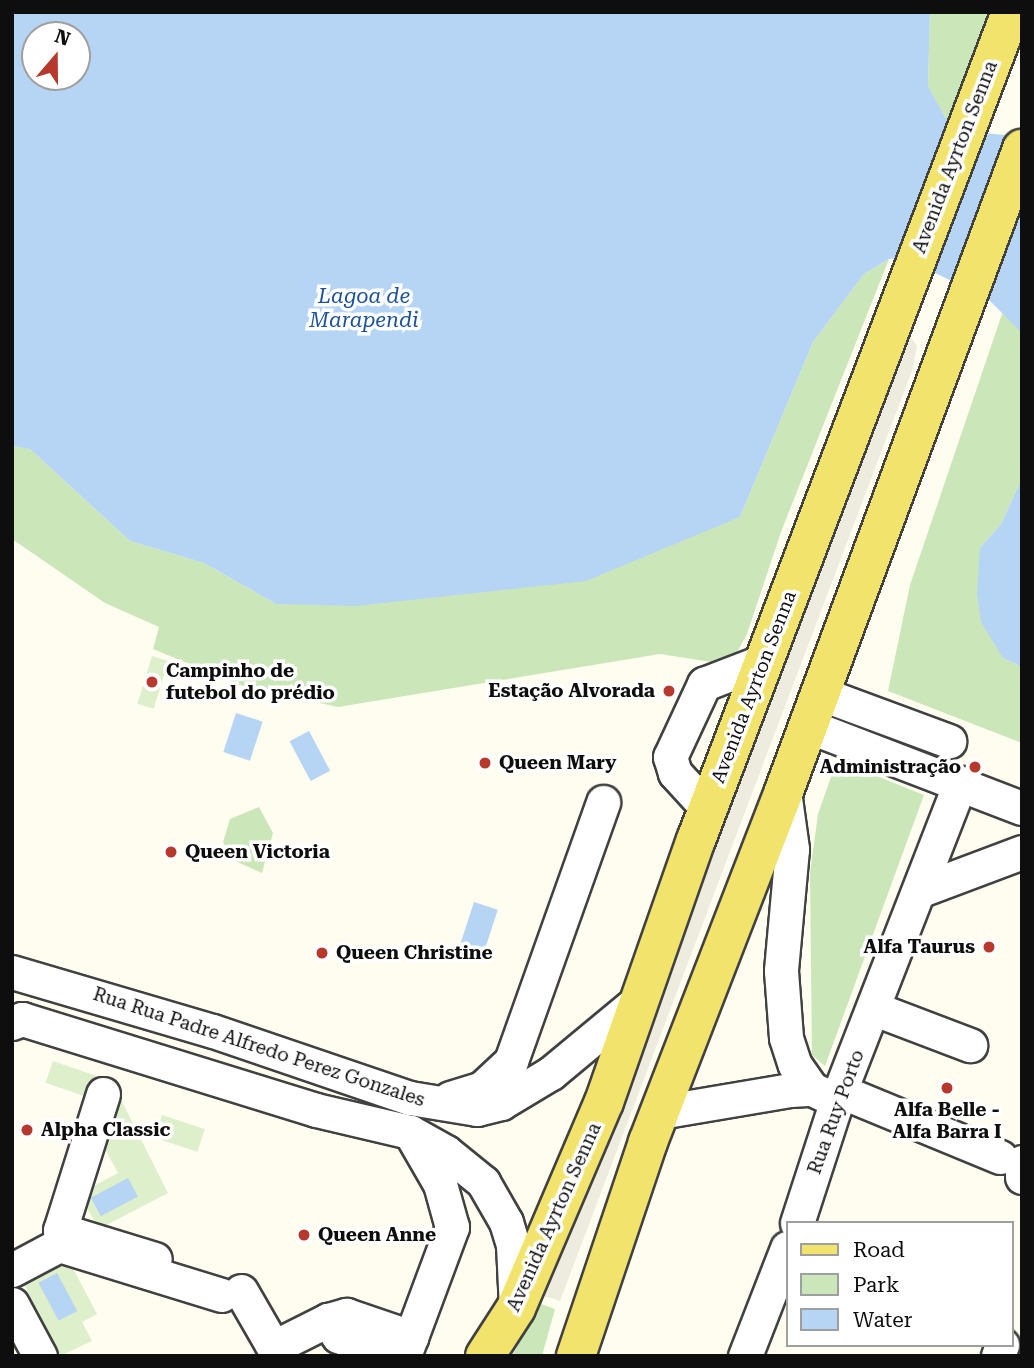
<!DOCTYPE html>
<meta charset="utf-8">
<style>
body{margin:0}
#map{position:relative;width:1034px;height:1368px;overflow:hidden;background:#fefdef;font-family:"Roboto Serif",serif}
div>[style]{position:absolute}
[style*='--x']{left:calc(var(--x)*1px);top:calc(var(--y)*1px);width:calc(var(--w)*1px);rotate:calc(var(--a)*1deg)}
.green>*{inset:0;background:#cbe7ba}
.pitch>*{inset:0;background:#deefcc;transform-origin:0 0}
.plaza>*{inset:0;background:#eeecde}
.water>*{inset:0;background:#b6d4f3;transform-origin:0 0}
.roads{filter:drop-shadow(2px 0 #414141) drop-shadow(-2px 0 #414141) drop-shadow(0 2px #414141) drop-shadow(0 -2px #414141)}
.minor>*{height:33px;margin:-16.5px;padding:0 16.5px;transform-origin:16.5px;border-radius:16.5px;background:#fff}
.major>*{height:38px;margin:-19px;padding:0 19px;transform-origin:19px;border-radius:19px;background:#f1e36c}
.dots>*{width:19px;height:19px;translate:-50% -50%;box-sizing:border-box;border:4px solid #fff;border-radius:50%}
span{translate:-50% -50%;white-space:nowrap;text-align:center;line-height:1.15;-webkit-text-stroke:7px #fff;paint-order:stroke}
.street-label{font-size:19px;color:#0e0e0e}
.poi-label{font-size:19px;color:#0e0e0e;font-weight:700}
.left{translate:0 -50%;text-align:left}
.right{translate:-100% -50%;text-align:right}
.water-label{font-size:21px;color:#1d5299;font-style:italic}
.frame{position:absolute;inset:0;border:14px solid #0e0e0e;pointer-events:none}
.legend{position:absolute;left:786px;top:1221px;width:228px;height:126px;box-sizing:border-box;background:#fff;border:2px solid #9f9f9f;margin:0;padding:9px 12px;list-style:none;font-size:21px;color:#0e0e0e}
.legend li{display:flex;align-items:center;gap:14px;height:35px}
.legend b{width:35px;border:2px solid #9f9f9f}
.north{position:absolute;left:21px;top:21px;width:70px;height:70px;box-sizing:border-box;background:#fff;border:2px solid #9f9f9f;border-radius:50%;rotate:20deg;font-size:19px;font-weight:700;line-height:28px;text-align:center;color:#0e0e0e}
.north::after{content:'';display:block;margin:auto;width:24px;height:32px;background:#b7392d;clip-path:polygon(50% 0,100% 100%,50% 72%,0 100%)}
</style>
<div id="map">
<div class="green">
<div style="clip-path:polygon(930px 12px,992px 12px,952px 131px,928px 86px)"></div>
<div style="clip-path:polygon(889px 259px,781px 532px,747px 634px,730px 665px,660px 654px,338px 707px,243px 686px,153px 649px,159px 627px,105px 603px,12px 539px,12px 446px,30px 449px,130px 541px,204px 563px,276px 604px,740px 517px,813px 342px,864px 274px)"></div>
<div style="clip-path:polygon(1003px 311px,1022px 333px,1022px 478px,1001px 524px,980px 548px,1003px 658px,1022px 667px,1022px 743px,888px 691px,910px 585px)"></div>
<div style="clip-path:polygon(837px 760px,924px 795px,825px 1066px,812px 1055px,810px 873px,818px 814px)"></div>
<div style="clip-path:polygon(259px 807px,273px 833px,262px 873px,235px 861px,223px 842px,230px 819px)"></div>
<div style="clip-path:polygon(541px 1304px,555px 1309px,542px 1356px,512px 1356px)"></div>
</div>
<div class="pitch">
<div style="left:152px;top:656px;width:17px;height:50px;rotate:17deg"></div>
<div style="left:53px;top:1061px;width:46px;height:23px;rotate:19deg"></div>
<div style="clip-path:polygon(111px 1096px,120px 1098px,168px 1193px,99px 1229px,79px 1194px,118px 1173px,97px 1134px)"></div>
<div style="left:162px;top:1115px;width:45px;height:24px;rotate:18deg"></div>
<div style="clip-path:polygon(66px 1255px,97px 1314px,82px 1322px,92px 1341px,60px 1356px,21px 1278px)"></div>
</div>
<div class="plaza">
<div style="clip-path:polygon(910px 336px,917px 346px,913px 368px,560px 1301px,529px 1291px,895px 340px)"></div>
</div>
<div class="water">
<div style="clip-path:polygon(evenodd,12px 12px,930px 12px,928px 86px,952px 130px,1005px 135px,1022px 127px,1022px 333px,987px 298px,904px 258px,889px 259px,864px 274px,813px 342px,740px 517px,586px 581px,355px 606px,276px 604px,204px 563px,130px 541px,30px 449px,12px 446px,12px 12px,35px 35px,77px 35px,77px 77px,35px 77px,35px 35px)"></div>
<div style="clip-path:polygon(1022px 478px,1022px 667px,1003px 658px,981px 622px,977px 593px,980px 548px,1001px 524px)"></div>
<div style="left:236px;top:713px;width:28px;height:41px;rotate:18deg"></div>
<div style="left:309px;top:731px;width:45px;height:22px;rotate:62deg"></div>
<div style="left:474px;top:902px;width:25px;height:46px;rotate:18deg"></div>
<div style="left:128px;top:1178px;width:21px;height:42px;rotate:62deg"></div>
<div style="left:57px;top:1273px;width:43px;height:21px;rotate:62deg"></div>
</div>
<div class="roads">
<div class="minor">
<div style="--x:819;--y:693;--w:139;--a:20.3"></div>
<div style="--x:808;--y:726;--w:229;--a:21"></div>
<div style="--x:784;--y:791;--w:59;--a:82.1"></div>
<div style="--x:792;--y:849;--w:122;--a:95.2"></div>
<div style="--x:781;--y:971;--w:67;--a:85.7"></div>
<div style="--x:786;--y:1038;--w:28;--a:72"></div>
<div style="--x:795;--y:1065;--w:29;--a:55"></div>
<div style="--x:708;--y:809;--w:49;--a:-132.5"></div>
<div style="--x:675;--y:773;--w:17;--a:-107"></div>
<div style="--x:670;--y:757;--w:81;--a:-65"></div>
<div style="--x:704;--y:684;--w:66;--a:-21.2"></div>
<div style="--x:921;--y:890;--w:108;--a:-20.6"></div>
<div style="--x:12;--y:972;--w:209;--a:16.4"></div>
<div style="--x:213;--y:1031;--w:208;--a:18.8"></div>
<div style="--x:410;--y:1098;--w:68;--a:9.3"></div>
<div style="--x:477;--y:1109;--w:25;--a:-14"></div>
<div style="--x:501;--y:1103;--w:58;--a:-31"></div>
<div style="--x:551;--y:1073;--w:116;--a:-39.7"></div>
<div style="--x:875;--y:1009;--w:102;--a:20.8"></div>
<div style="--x:12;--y:1023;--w:11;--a:-22"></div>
<div style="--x:22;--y:1019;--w:308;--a:17.2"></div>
<div style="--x:316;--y:1110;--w:97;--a:13.2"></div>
<div style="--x:410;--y:1132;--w:41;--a:29.1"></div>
<div style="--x:446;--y:1152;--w:48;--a:39"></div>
<div style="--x:483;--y:1182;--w:46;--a:60.1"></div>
<div style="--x:506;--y:1222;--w:24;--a:73"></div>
<div style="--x:513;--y:1245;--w:63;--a:87.3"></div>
<div style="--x:840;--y:1091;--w:173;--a:22.4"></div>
<div style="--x:103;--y:1094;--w:143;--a:107.5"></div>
<div style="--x:60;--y:1230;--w:99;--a:17"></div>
<div style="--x:450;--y:1098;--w:34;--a:-17"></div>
<div style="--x:482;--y:1088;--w:40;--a:-43"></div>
<div style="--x:511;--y:1061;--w:275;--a:-70.4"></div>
<div style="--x:660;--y:1112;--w:132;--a:-9.6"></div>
<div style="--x:790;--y:1090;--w:22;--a:-3"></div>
<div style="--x:812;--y:1089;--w:19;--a:25"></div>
<div style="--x:1022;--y:1162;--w:15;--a:90"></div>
<div style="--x:797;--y:1223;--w:139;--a:-72"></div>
<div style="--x:840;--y:1091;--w:331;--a:-68.7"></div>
<div style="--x:12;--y:1270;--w:53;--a:-28"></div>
<div style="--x:59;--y:1245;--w:170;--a:17.1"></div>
<div style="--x:241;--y:1291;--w:60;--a:60"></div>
<div style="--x:271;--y:1343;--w:9;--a:6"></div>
<div style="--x:280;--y:1344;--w:54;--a:-26.6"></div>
<div style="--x:12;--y:1304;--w:59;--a:61.7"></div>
<div style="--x:395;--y:1356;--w:60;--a:-160.7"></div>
<div style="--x:338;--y:1336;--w:19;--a:-122"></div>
<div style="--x:328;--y:1320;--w:19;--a:-16"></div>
<div style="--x:346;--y:1315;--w:69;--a:18.7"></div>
<div style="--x:404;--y:1356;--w:138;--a:-69.6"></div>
<div style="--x:452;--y:1227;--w:45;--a:-105.6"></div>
<div style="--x:440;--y:1184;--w:60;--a:-120"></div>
<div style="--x:745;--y:1356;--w:116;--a:-68.7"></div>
<div style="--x:998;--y:1356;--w:12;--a:-70"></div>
</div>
<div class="major">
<div style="--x:485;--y:1356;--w:57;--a:-57.1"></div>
<div style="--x:516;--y:1308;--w:224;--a:-66.9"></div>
<div style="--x:604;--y:1102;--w:278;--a:-70.7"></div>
<div style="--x:696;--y:840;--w:886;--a:-69.17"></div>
<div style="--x:576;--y:1356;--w:226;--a:-71.4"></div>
<div style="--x:648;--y:1142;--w:376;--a:-68.8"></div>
<div style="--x:784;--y:791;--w:685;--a:-69.66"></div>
</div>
</div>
<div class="dots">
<div style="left:152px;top:682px;background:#b7392d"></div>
<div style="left:669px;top:691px;background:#b7392d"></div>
<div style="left:485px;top:763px;background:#b7392d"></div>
<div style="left:975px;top:767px;background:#b7392d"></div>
<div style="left:171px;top:852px;background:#b7392d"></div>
<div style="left:989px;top:947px;background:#b7392d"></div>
<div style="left:322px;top:953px;background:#b7392d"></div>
<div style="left:947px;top:1088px;background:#b7392d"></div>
<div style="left:27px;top:1130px;background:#b7392d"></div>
<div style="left:304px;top:1235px;background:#b7392d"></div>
</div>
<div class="street-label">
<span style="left:955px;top:157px;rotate:-69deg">Avenida Ayrton Senna</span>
<span style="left:754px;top:687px;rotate:-69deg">Avenida Ayrton Senna</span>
<span style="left:259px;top:1047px;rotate:18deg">Rua Rua Padre Alfredo Perez Gonzales</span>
<span style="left:836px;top:1112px;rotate:-70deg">Rua Ruy Porto</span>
<span style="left:554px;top:1217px;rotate:-66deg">Avenida Ayrton Senna</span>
</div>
<div class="poi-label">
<span class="left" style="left:166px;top:682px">Campinho de<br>futebol do prédio</span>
<span class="right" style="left:655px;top:691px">Estação Alvorada</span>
<span class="left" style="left:499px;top:763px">Queen Mary</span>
<span class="right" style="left:961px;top:767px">Administração</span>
<span class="left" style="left:185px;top:852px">Queen Victoria</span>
<span class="right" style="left:975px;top:947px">Alfa Taurus</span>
<span class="left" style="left:336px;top:953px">Queen Christine</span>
<span style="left:947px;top:1121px">Alfa Belle -<br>Alfa Barra I</span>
<span class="left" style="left:41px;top:1130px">Alpha Classic</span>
<span class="left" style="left:318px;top:1235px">Queen Anne</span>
</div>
<div class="water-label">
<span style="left:364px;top:308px">Lagoa de<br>Marapendi</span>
</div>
<div class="frame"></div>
<ul class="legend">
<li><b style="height:9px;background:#f1e36c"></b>Road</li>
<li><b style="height:19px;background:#cbe7ba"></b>Park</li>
<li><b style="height:19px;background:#b6d4f3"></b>Water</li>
</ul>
<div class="north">N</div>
</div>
